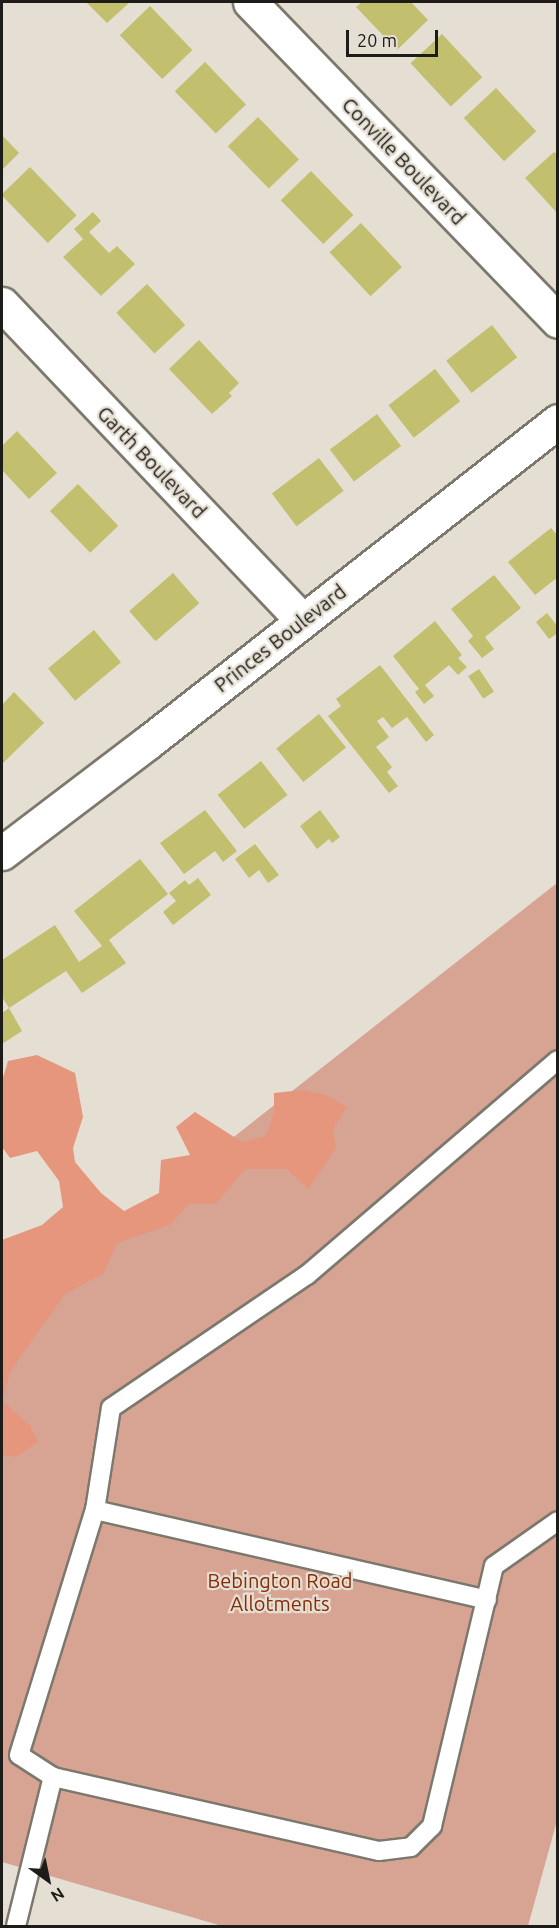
<!DOCTYPE html>
<style>
body{margin:0}
#map{position:relative;width:559px;height:1928px;overflow:hidden;background:#e5dfd3;font-family:Ubuntu,sans-serif}
div>[style]{position:absolute}
[style*='--x']{left:calc(var(--x)*1px);top:calc(var(--y)*1px);width:calc(var(--w)*1px);rotate:calc(var(--a)*1deg)}
.green>*{inset:0;background:#d7a494}
.forest>*{inset:0;background:#e5967d}
.building>*{inset:0;background:#c2bf6f;transform-origin:0 0}
.roads{filter:drop-shadow(2px 0 #7d786d) drop-shadow(-2px 0 #7d786d) drop-shadow(0 2px #7d786d) drop-shadow(0 -2px #7d786d)}
.lane>*{height:18px;margin:-9px;padding:0 9px;transform-origin:9px;border-radius:9px;background:#fff}
.street>*{height:33px;margin:-16.5px;padding:0 16.5px;transform-origin:16.5px;border-radius:16.5px;background:#fff}
span{translate:-50% -50%;white-space:nowrap;text-align:center;line-height:1.15;-webkit-text-stroke:4.5px #e5dfd3;paint-order:stroke}
.street-label{font-size:20px;color:#1e1c18}
.park-label{font-size:20px;color:#872b07}
.frame{position:absolute;inset:0;border:3px solid #1e1c18;pointer-events:none}
.north{position:absolute;left:18px;top:1850px;width:60px;height:60px;-webkit-text-stroke:4px #e5dfd3;paint-order:stroke;rotate:147deg;font-size:16px;font-weight:700;line-height:24px;text-align:center;color:#1e1c18}
.north::after{content:'';display:block;margin:auto;width:21px;height:27px;background:#1e1c18;clip-path:polygon(50% 0,100% 100%,50% 72%,0 100%)}
.scale{position:absolute;left:346px;top:30px;width:92px;height:27px;box-sizing:border-box;border:3px solid #1e1c18;border-top:0;padding-left:8px;font-size:18px;line-height:21px;white-space:nowrap;color:#1e1c18;-webkit-text-stroke:4px #e5dfd3;paint-order:stroke}
</style>
<div id="map">
<div class="green">
<div style="clip-path:polygon(557px 883px,558px 1817px,528px 1926px,222px 1926px,2px 1862px,2px 1366px,16px 1308px)"></div>
</div>
<div class="forest">
<div style="clip-path:polygon(37px 1055px,75px 1073px,83px 1117px,73px 1148px,75px 1162px,101px 1193px,124px 1211px,159px 1193px,161px 1160px,190px 1155px,176px 1127px,195px 1112px,242px 1142px,266px 1136px,274px 1112px,274px 1093px,302px 1090px,326px 1095px,347px 1107px,333px 1129px,336px 1149px,308px 1189px,287px 1169px,245px 1169px,216px 1204px,189px 1204px,170px 1225px,117px 1243px,104px 1273px,65px 1294px,10px 1372px,2px 1401px,30px 1425px,38px 1442px,16px 1457px,2px 1455px,2px 1240px,42px 1225px,63px 1207px,59px 1181px,37px 1151px,10px 1158px,2px 1147px,2px 1081px,8px 1061px)"></div>
</div>
<div class="building">
<div style="clip-path:polygon(86px 2px,130px 2px,107px 23px)"></div>
<div style="clip-path:polygon(362px 2px,411px 2px,428px 20px,397px 50px,356px 7px)"></div>
<div style="left:150px;top:6px;width:61px;height:42px;rotate:46deg"></div>
<div style="left:442px;top:34px;width:59px;height:43px;rotate:47deg"></div>
<div style="left:205px;top:62px;width:59px;height:42px;rotate:46deg"></div>
<div style="left:496px;top:88px;width:59px;height:44px;rotate:47deg"></div>
<div style="left:258px;top:117px;width:59px;height:42px;rotate:46deg"></div>
<div style="clip-path:polygon(2px 135px,19px 153px,2px 170px)"></div>
<div style="clip-path:polygon(554px 152px,558px 155px,558px 214px,525px 178px)"></div>
<div style="left:30px;top:167px;width:67px;height:40px;rotate:46deg"></div>
<div style="left:311px;top:171px;width:61px;height:42px;rotate:46deg"></div>
<div style="clip-path:polygon(93px 212px,101px 221px,89px 232px,109px 253px,117px 246px,135px 264px,101px 296px,63px 257px,83px 239px,74px 229px)"></div>
<div style="left:361px;top:223px;width:60px;height:43px;rotate:47deg"></div>
<div style="left:147px;top:284px;width:56px;height:42px;rotate:47deg"></div>
<div style="left:492px;top:325px;width:41px;height:58px;rotate:52deg"></div>
<div style="clip-path:polygon(199px 340px,239px 383px,229px 393px,232px 396px,212px 414px,169px 369px)"></div>
<div style="left:435px;top:369px;width:41px;height:59px;rotate:52deg"></div>
<div style="left:377px;top:414px;width:40px;height:59px;rotate:53deg"></div>
<div style="clip-path:polygon(17px 431px,57px 473px,29px 499px,2px 470px,2px 446px)"></div>
<div style="left:319px;top:458px;width:41px;height:59px;rotate:53deg"></div>
<div style="left:78px;top:484px;width:58px;height:39px;rotate:46deg"></div>
<div style="clip-path:polygon(551px 528px,558px 536px,558px 577px,535px 595px,508px 562px)"></div>
<div style="left:173px;top:573px;width:40px;height:58px;rotate:49deg"></div>
<div style="clip-path:polygon(494px 575px,521px 608px,485px 637px,494px 649px,482px 658px,468px 641px,473px 636px,451px 609px)"></div>
<div style="clip-path:polygon(547px 613px,558px 627px,558px 633px,549px 639px,536px 622px)"></div>
<div style="clip-path:polygon(435px 621px,462px 655px,458px 658px,467px 667px,458px 675px,449px 665px,425px 685px,434px 696px,424px 704px,415px 692px,419px 689px,393px 656px)"></div>
<div style="left:94px;top:630px;width:42px;height:60px;rotate:50deg"></div>
<div style="clip-path:polygon(380px 665px,434px 735px,426px 742px,407px 717px,392px 728px,383px 717px,377px 721px,389px 737px,376px 747px,392px 767px,387px 772px,398px 786px,389px 793px,328px 716px,341px 706px,336px 699px)"></div>
<div style="left:479px;top:669px;width:27px;height:13px;rotate:56deg"></div>
<div style="clip-path:polygon(14px 692px,44px 723px,2px 764px,2px 705px)"></div>
<div style="left:319px;top:714px;width:43px;height:55px;rotate:51deg"></div>
<div style="left:261px;top:761px;width:43px;height:55px;rotate:52deg"></div>
<div style="clip-path:polygon(205px 810px,237px 851px,223px 862px,215px 851px,184px 874px,160px 843px)"></div>
<div style="clip-path:polygon(320px 810px,340px 837px,332px 843px,329px 839px,317px 849px,300px 826px)"></div>
<div style="clip-path:polygon(255px 844px,279px 875px,268px 883px,259px 870px,249px 878px,235px 859px)"></div>
<div style="clip-path:polygon(140px 859px,168px 894px,109px 940px,126px 963px,82px 993px,66px 971px,9px 1008px,22px 1031px,2px 1044px,2px 1013px,9px 1008px,2px 997px,2px 960px,55px 925px,79px 962px,102px 946px,74px 911px)"></div>
<div style="clip-path:polygon(198px 878px,211px 895px,173px 925px,163px 912px,176px 901px,169px 893px,185px 880px,189px 885px)"></div>
</div>
<div class="roads">
<div class="lane">
<div style="--x:95;--y:1510;--w:103;--a:-81.1"></div>
<div style="--x:111;--y:1408;--w:237;--a:-34.2"></div>
<div style="--x:307;--y:1275;--w:330;--a:-40.6"></div>
<div style="--x:53;--y:1777;--w:40;--a:-147.1"></div>
<div style="--x:19;--y:1755;--w:257;--a:-72.8"></div>
<div style="--x:95;--y:1510;--w:402;--a:12.9"></div>
<div style="--x:16;--y:1926;--w:154;--a:-76.1"></div>
<div style="--x:53;--y:1777;--w:334;--a:12.8"></div>
<div style="--x:379;--y:1851;--w:32;--a:-7"></div>
<div style="--x:411;--y:1847;--w:30;--a:-45"></div>
<div style="--x:432;--y:1826;--w:267;--a:-76.6"></div>
<div style="--x:494;--y:1566;--w:78;--a:-35.1"></div>
</div>
<div class="street">
<div style="--x:250;--y:2;--w:443;--a:46"></div>
<div style="--x:2;--y:304;--w:436;--a:46.5"></div>
<div style="--x:2;--y:853;--w:182;--a:-37.2"></div>
<div style="--x:147;--y:743;--w:522;--a:-38.08"></div>
</div>
</div>
<div class="street-label">
<span style="left:404px;top:161px;rotate:46deg">Conville Boulevard</span>
<span style="left:152px;top:462px;rotate:46deg">Garth Boulevard</span>
<span style="left:280px;top:638px;rotate:-38deg">Princes Boulevard</span>
</div>
<div class="park-label">
<span style="left:280px;top:1592px">Bebington Road<br>Allotments</span>
</div>
<div class="frame"></div>
<div class="north">N</div>
<div class="scale">20 m</div>
</div>
